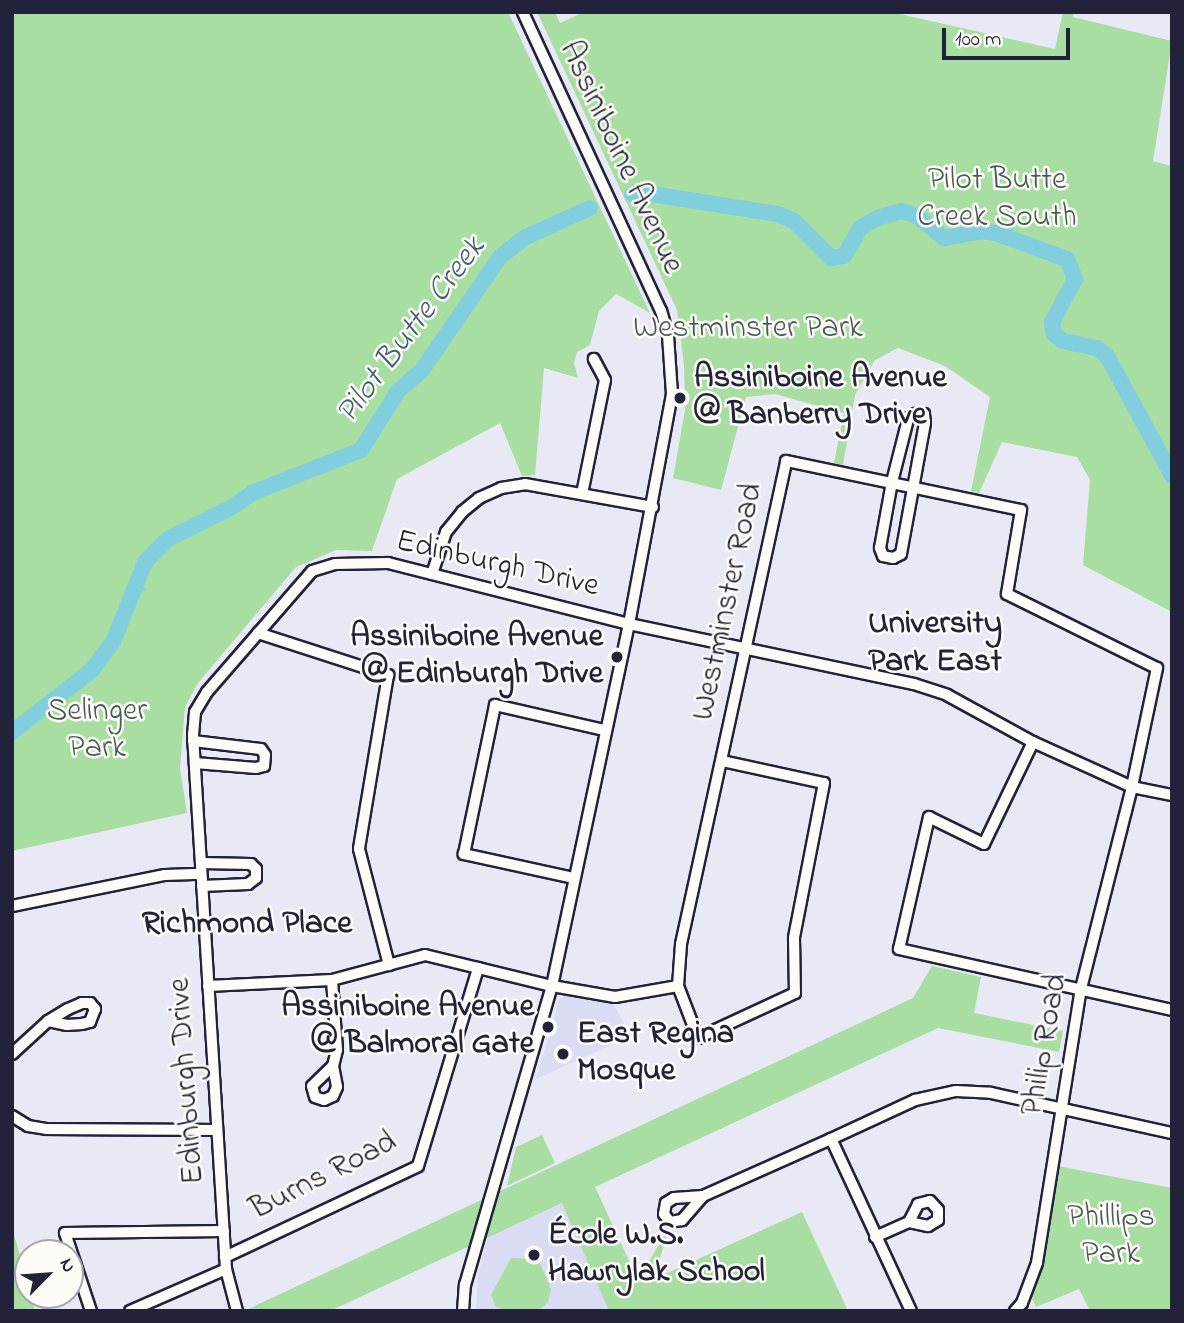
<!DOCTYPE html>
<meta charset="utf-8">
<style>
body{margin:0}
#map{position:relative;width:1184px;height:1323px;overflow:hidden;background:#e8e9f4;font-family:"Indie Flower",sans-serif}
div>[style]{position:absolute}
[style*='--x']{left:calc(var(--x)*1px);top:calc(var(--y)*1px);width:calc(var(--w)*1px);rotate:calc(var(--a)*1deg)}
.built>*{inset:0;background:#d9dcf2}
.green>*{inset:0;background:#a8dea1}
.stream>*{height:2.5px;margin:-1.25px;padding:0 1.25px;transform-origin:1.25px;border-radius:1.25px;background:#80cede}
.river>*{height:16px;margin:-8px;padding:0 8px;transform-origin:8px;border-radius:8px;background:#80cede}
.roads{filter:drop-shadow(2px 0 #22223b) drop-shadow(-2px 0 #22223b) drop-shadow(0 2px #22223b) drop-shadow(0 -2px #22223b)}
.minor>*{height:10px;margin:-5px;padding:0 5px;transform-origin:5px;border-radius:5px;background:#fdfcf7}
.dots>*{width:19px;height:19px;translate:-50% -50%;box-sizing:border-box;border:4px solid #fdfcf7;border-radius:50%}
span{translate:-50% -50%;white-space:nowrap;text-align:center;line-height:1.15;-webkit-text-stroke:5px #fdfcf7;paint-order:stroke}
.street-label{font-size:32px;color:#22223b}
.park-label{font-size:32px;color:#4a5a5a}
.poi-label{font-size:32px;color:#22223b;font-weight:700}
.left{translate:0 -50%;text-align:left}
.right{translate:-100% -50%;text-align:right}
.water-label{font-size:33px;color:#435e74;font-style:italic}
.neighbourhood-label{font-size:33px;color:#22223b;font-weight:700}
.frame{position:absolute;inset:0;border:14px solid #22223b;pointer-events:none}
.north{position:absolute;left:14px;top:1239px;width:70px;height:70px;box-sizing:border-box;background:#fdfcf7;border:2px solid #a5a5ac;border-radius:50%;rotate:65deg;font-size:19px;font-weight:700;line-height:28px;text-align:center;color:#22223b}
.north::after{content:'';display:block;margin:auto;width:24px;height:32px;background:#22223b;clip-path:polygon(50% 0,100% 100%,50% 72%,0 100%)}
.scale{position:absolute;left:942px;top:28px;width:128px;height:32px;box-sizing:border-box;border:4px solid #22223b;border-top:0;padding-left:9px;font-size:21px;line-height:24px;white-space:nowrap;color:#22223b;-webkit-text-stroke:5px #fdfcf7;paint-order:stroke}
</style>
<div id="map">
<div class="built">
<div style="clip-path:polygon(570px 993px,613px 1003px,630px 1036px,536px 1079px,559px 1000px)"></div>
<div style="clip-path:polygon(563px 1203px,609px 1311px,476px 1311px,478px 1274px,488px 1237px)"></div>
</div>
<div class="green">
<div style="clip-path:polygon(12px 12px,508px 12px,650px 313px,616px 294px,599px 311px,590px 345px,577px 352px,574px 363px,578px 378px,544px 368px,535px 475px,522px 476px,500px 423px,397px 479px,372px 551px,336px 550px,296px 567px,198px 683px,185px 707px,180px 768px,187px 813px,12px 851px)"></div>
<div style="clip-path:polygon(537px 12px,555px 12px,560px 23px,584px 12px,891px 12px,1055px 49px,1063px 12px,1074px 12px,1073px 17px,1172px 41px,1153px 161px,1172px 166px,1172px 612px,1083px 565px,1090px 480px,1077px 457px,1002px 442px,979px 493px,971px 491px,990px 397px,945px 366px,898px 348px,875px 360px,855px 395px,843px 465px,834px 463px,844px 413px,775px 394px,746px 397px,721px 490px,673px 478px,685px 410px,684px 365px,677px 310px)"></div>
<div style="clip-path:polygon(932px 966px,981px 977px,974px 1013px,1063px 1031px,1059px 1052px,938px 1028px,595px 1187px,632px 1267px,644px 1270px,669px 1227px,659px 1262px,665px 1274px,802px 1212px,848px 1311px,609px 1311px,562px 1203px,330px 1311px,244px 1311px,913px 998px)"></div>
<div style="clip-path:polygon(542px 1135px,555px 1163px,507px 1186px,516px 1147px)"></div>
<div style="clip-path:polygon(1058px 1166px,1172px 1188px,1172px 1311px,1090px 1311px,1079px 1289px,1036px 1307px,1030px 1294px)"></div>
<div style="clip-path:polygon(12px 1228px,28px 1282px,28px 1295px,31px 1295px,35px 1311px,12px 1311px)"></div>
<div style="clip-path:polygon(511px 1258px,530px 1259px,540px 1264px,551px 1289px,548px 1302px,538px 1311px,508px 1311px,496px 1307px,491px 1295px)"></div>
</div>
<div class="stream">
<div style="--x:999;--y:235;--w:10;--a:-11"></div>
<div style="--x:1009;--y:233;--w:17;--a:-62"></div>
<div style="--x:133;--y:590;--w:11;--a:-5"></div>
</div>
<div class="river">
<div style="--x:632;--y:194;--w:7;--a:-16"></div>
<div style="--x:639;--y:192;--w:141;--a:9"></div>
<div style="--x:778;--y:214;--w:17;--a:24"></div>
<div style="--x:794;--y:221;--w:52;--a:45"></div>
<div style="--x:831;--y:258;--w:13;--a:-9"></div>
<div style="--x:844;--y:256;--w:32;--a:-60"></div>
<div style="--x:860;--y:228;--w:20;--a:-30"></div>
<div style="--x:877;--y:218;--w:25;--a:-16"></div>
<div style="--x:901;--y:211;--w:17;--a:17"></div>
<div style="--x:917;--y:216;--w:35;--a:39"></div>
<div style="--x:944;--y:238;--w:39;--a:-10"></div>
<div style="--x:982;--y:231;--w:13;--a:9"></div>
<div style="--x:995;--y:233;--w:77;--a:19.9"></div>
<div style="--x:1067;--y:259;--w:22;--a:68"></div>
<div style="--x:1075;--y:279;--w:49;--a:118.1"></div>
<div style="--x:1052;--y:322;--w:12;--a:81"></div>
<div style="--x:1054;--y:334;--w:11;--a:38"></div>
<div style="--x:1063;--y:341;--w:35;--a:12"></div>
<div style="--x:1097;--y:348;--w:13;--a:39"></div>
<div style="--x:1107;--y:356;--w:136;--a:61.4"></div>
<div style="--x:12;--y:732;--w:100;--a:-37.7"></div>
<div style="--x:91;--y:671;--w:36;--a:-53"></div>
<div style="--x:113;--y:642;--w:86;--a:-68.2"></div>
<div style="--x:145;--y:562;--w:33;--a:-45"></div>
<div style="--x:168;--y:539;--w:72;--a:-26.6"></div>
<div style="--x:232;--y:507;--w:24;--a:-35"></div>
<div style="--x:252;--y:493;--w:117;--a:-21.5"></div>
<div style="--x:361;--y:450;--w:70;--a:-57.9"></div>
<div style="--x:398;--y:391;--w:32;--a:-41"></div>
<div style="--x:422;--y:370;--w:137;--a:-55.4"></div>
<div style="--x:500;--y:257;--w:33;--a:-38"></div>
<div style="--x:526;--y:237;--w:70;--a:-24.4"></div>
</div>
<div class="roads">
<div class="minor">
<div style="--x:915;--y:414;--w:9;--a:0"></div>
<div style="--x:924;--y:414;--w:9;--a:84"></div>
<div style="--x:925;--y:423;--w:133;--a:100.4"></div>
<div style="--x:901;--y:554;--w:9;--a:153"></div>
<div style="--x:893;--y:558;--w:10;--a:-169"></div>
<div style="--x:883;--y:556;--w:9;--a:-111"></div>
<div style="--x:880;--y:548;--w:67;--a:-79.7"></div>
<div style="--x:892;--y:482;--w:65;--a:-75.7"></div>
<div style="--x:908;--y:419;--w:9;--a:-36"></div>
<div style="--x:582;--y:494;--w:116;--a:-78.6"></div>
<div style="--x:605;--y:380;--w:24;--a:-118"></div>
<div style="--x:432;--y:574;--w:44;--a:-71.6"></div>
<div style="--x:446;--y:532;--w:26;--a:-51"></div>
<div style="--x:462;--y:512;--w:22;--a:-39"></div>
<div style="--x:479;--y:498;--w:24;--a:-24"></div>
<div style="--x:501;--y:488;--w:24;--a:-9"></div>
<div style="--x:525;--y:484;--w:130;--a:10.2"></div>
<div style="--x:258;--y:633;--w:137;--a:17.9"></div>
<div style="--x:388;--y:675;--w:176;--a:99.5"></div>
<div style="--x:359;--y:849;--w:120;--a:75.5"></div>
<div style="--x:193;--y:741;--w:68;--a:6.7"></div>
<div style="--x:261;--y:749;--w:7;--a:56"></div>
<div style="--x:265;--y:755;--w:11;--a:95"></div>
<div style="--x:264;--y:766;--w:8;--a:166"></div>
<div style="--x:256;--y:768;--w:61;--a:-175.3"></div>
<div style="--x:1033;--y:742;--w:113;--a:115.7"></div>
<div style="--x:984;--y:844;--w:61;--a:-153.9"></div>
<div style="--x:929;--y:817;--w:135;--a:102.8"></div>
<div style="--x:899;--y:949;--w:280;--a:12.6"></div>
<div style="--x:722;--y:761;--w:104;--a:12.2"></div>
<div style="--x:824;--y:783;--w:158;--a:101"></div>
<div style="--x:794;--y:938;--w:55;--a:89"></div>
<div style="--x:795;--y:993;--w:107;--a:155.1"></div>
<div style="--x:698;--y:1038;--w:56;--a:-111"></div>
<div style="--x:678;--y:986;--w:42;--a:-85.9"></div>
<div style="--x:681;--y:944;--w:494;--a:-77.7"></div>
<div style="--x:786;--y:461;--w:240;--a:11.8"></div>
<div style="--x:1021;--y:510;--w:85;--a:99.5"></div>
<div style="--x:1007;--y:594;--w:167;--a:26.3"></div>
<div style="--x:1157;--y:668;--w:122;--a:101.9"></div>
<div style="--x:1132;--y:787;--w:207;--a:104.2"></div>
<div style="--x:1081;--y:988;--w:278;--a:99.1"></div>
<div style="--x:1037;--y:1263;--w:43;--a:110.6"></div>
<div style="--x:1022;--y:1303;--w:11;--a:131"></div>
<div style="--x:201;--y:863;--w:50;--a:1.1"></div>
<div style="--x:251;--y:864;--w:7;--a:45"></div>
<div style="--x:256;--y:869;--w:9;--a:90"></div>
<div style="--x:256;--y:878;--w:10;--a:143"></div>
<div style="--x:248;--y:884;--w:46;--a:177.5"></div>
<div style="--x:574;--y:878;--w:113;--a:-167.7"></div>
<div style="--x:464;--y:854;--w:152;--a:-78.2"></div>
<div style="--x:495;--y:705;--w:112;--a:12.9"></div>
<div style="--x:12;--y:906;--w:156;--a:-11.5"></div>
<div style="--x:165;--y:875;--w:36;--a:-2"></div>
<div style="--x:332;--y:980;--w:70;--a:85.9"></div>
<div style="--x:337;--y:1050;--w:16;--a:104"></div>
<div style="--x:333;--y:1066;--w:21;--a:79"></div>
<div style="--x:337;--y:1087;--w:10;--a:114"></div>
<div style="--x:333;--y:1096;--w:10;--a:156"></div>
<div style="--x:324;--y:1100;--w:9;--a:-162"></div>
<div style="--x:315;--y:1097;--w:11;--a:-105"></div>
<div style="--x:312;--y:1086;--w:29;--a:-44"></div>
<div style="--x:208;--y:986;--w:124;--a:-2.8"></div>
<div style="--x:332;--y:980;--w:96;--a:-15"></div>
<div style="--x:425;--y:955;--w:131;--a:13.7"></div>
<div style="--x:552;--y:986;--w:64;--a:9.9"></div>
<div style="--x:615;--y:997;--w:64;--a:-9.9"></div>
<div style="--x:12;--y:1054;--w:49;--a:-42.5"></div>
<div style="--x:48;--y:1021;--w:23;--a:-31"></div>
<div style="--x:68;--y:1009;--w:15;--a:-23"></div>
<div style="--x:82;--y:1003;--w:8;--a:0"></div>
<div style="--x:90;--y:1003;--w:8;--a:50"></div>
<div style="--x:95;--y:1009;--w:14;--a:111"></div>
<div style="--x:90;--y:1022;--w:8;--a:166"></div>
<div style="--x:82;--y:1024;--w:15;--a:176"></div>
<div style="--x:67;--y:1025;--w:19;--a:-168"></div>
<div style="--x:12;--y:1116;--w:19;--a:32"></div>
<div style="--x:28;--y:1126;--w:18;--a:9"></div>
<div style="--x:46;--y:1129;--w:171;--a:0.3"></div>
<div style="--x:703;--y:1196;--w:32;--a:131"></div>
<div style="--x:682;--y:1220;--w:12;--a:171"></div>
<div style="--x:670;--y:1222;--w:10;--a:-127"></div>
<div style="--x:664;--y:1214;--w:11;--a:-80"></div>
<div style="--x:666;--y:1203;--w:9;--a:-32"></div>
<div style="--x:674;--y:1198;--w:29;--a:-4"></div>
<div style="--x:703;--y:1196;--w:140;--a:-24"></div>
<div style="--x:875;--y:1237;--w:37;--a:-24"></div>
<div style="--x:909;--y:1222;--w:20;--a:-63"></div>
<div style="--x:918;--y:1204;--w:12;--a:-14"></div>
<div style="--x:930;--y:1201;--w:12;--a:48"></div>
<div style="--x:938;--y:1210;--w:10;--a:90"></div>
<div style="--x:938;--y:1220;--w:12;--a:149"></div>
<div style="--x:928;--y:1226;--w:19;--a:-168"></div>
<div style="--x:225;--y:1257;--w:213;--a:-25.2"></div>
<div style="--x:418;--y:1166;--w:207;--a:-73.1"></div>
<div style="--x:91;--y:1311;--w:82;--a:-108.4"></div>
<div style="--x:65;--y:1233;--w:159;--a:-0.7"></div>
<div style="--x:130;--y:1311;--w:105;--a:-23.6"></div>
<div style="--x:237;--y:1311;--w:43;--a:-104.7"></div>
<div style="--x:226;--y:1269;--w:535;--a:-93.54"></div>
<div style="--x:193;--y:735;--w:23;--a:-85"></div>
<div style="--x:195;--y:712;--w:23;--a:-59"></div>
<div style="--x:207;--y:692;--w:160;--a:-49"></div>
<div style="--x:312;--y:571;--w:24;--a:-17"></div>
<div style="--x:335;--y:564;--w:53;--a:-1.1"></div>
<div style="--x:388;--y:563;--w:249;--a:14.2"></div>
<div style="--x:629;--y:624;--w:291;--a:11.9"></div>
<div style="--x:914;--y:684;--w:35;--a:18"></div>
<div style="--x:947;--y:695;--w:98;--a:28.7"></div>
<div style="--x:1033;--y:742;--w:109;--a:24.4"></div>
<div style="--x:1132;--y:787;--w:41;--a:11.3"></div>
<div style="--x:463;--y:1311;--w:26;--a:-86"></div>
<div style="--x:465;--y:1285;--w:311;--a:-73.8"></div>
<div style="--x:552;--y:986;--w:370;--a:-78"></div>
<div style="--x:629;--y:624;--w:234;--a:-79.4"></div>
<div style="--x:672;--y:394;--w:59;--a:-93.9"></div>
<div style="--x:668;--y:335;--w:25;--a:-106"></div>
<div style="--x:661;--y:311;--w:329;--a:-114.8"></div>
<div style="--x:911;--y:1311;--w:190;--a:-114.9"></div>
<div style="--x:831;--y:1139;--w:93;--a:-24.9"></div>
<div style="--x:915;--y:1100;--w:42;--a:-12.4"></div>
<div style="--x:956;--y:1091;--w:35;--a:3"></div>
<div style="--x:991;--y:1093;--w:185;--a:12.5"></div>
</div>
</div>
<div class="dots">
<div style="left:680px;top:398px;background:#22223b"></div>
<div style="left:617px;top:657px;background:#22223b"></div>
<div style="left:548px;top:1027px;background:#22223b"></div>
<div style="left:563px;top:1054px;background:#22223b"></div>
<div style="left:534px;top:1255px;background:#22223b"></div>
</div>
<div class="street-label">
<span style="left:620px;top:158px;rotate:65deg">Assiniboine Avenue</span>
<span style="left:497px;top:565px;rotate:13deg">Edinburgh Drive</span>
<span style="left:729px;top:602px;rotate:-78deg">Westminster Road</span>
<span style="left:1046px;top:1045px;rotate:-80deg">Philip Road</span>
<span style="left:188px;top:1081px;rotate:-94deg">Edinburgh Drive</span>
<span style="left:324px;top:1177px;rotate:-27deg">Burns Road</span>
</div>
<div class="park-label">
<span style="left:997px;top:200px">Pilot Butte<br>Creek South</span>
<span style="left:748px;top:329px">Westminster Park</span>
<span style="left:97px;top:731px">Selinger<br>Park</span>
<span style="left:1111px;top:1237px">Phillips<br>Park</span>
</div>
<div class="poi-label">
<span class="left" style="left:694px;top:398px">Assiniboine Avenue<br>@ Banberry Drive</span>
<span class="right" style="left:603px;top:657px">Assiniboine Avenue<br>@ Edinburgh Drive</span>
<span class="right" style="left:534px;top:1027px">Assiniboine Avenue<br>@ Balmoral Gate</span>
<span class="left" style="left:577px;top:1054px">East Regina<br>Mosque</span>
<span class="left" style="left:548px;top:1255px">École W.S.<br>Hawrylak School</span>
</div>
<div class="water-label">
<span style="left:412px;top:331px;rotate:-53deg">Pilot Butte Creek</span>
</div>
<div class="neighbourhood-label">
<span style="left:935px;top:644px">University<br>Park East</span>
<span style="left:247px;top:925px">Richmond Place</span>
</div>
<div class="frame"></div>
<div class="north">N</div>
<div class="scale">100 m</div>
</div>
